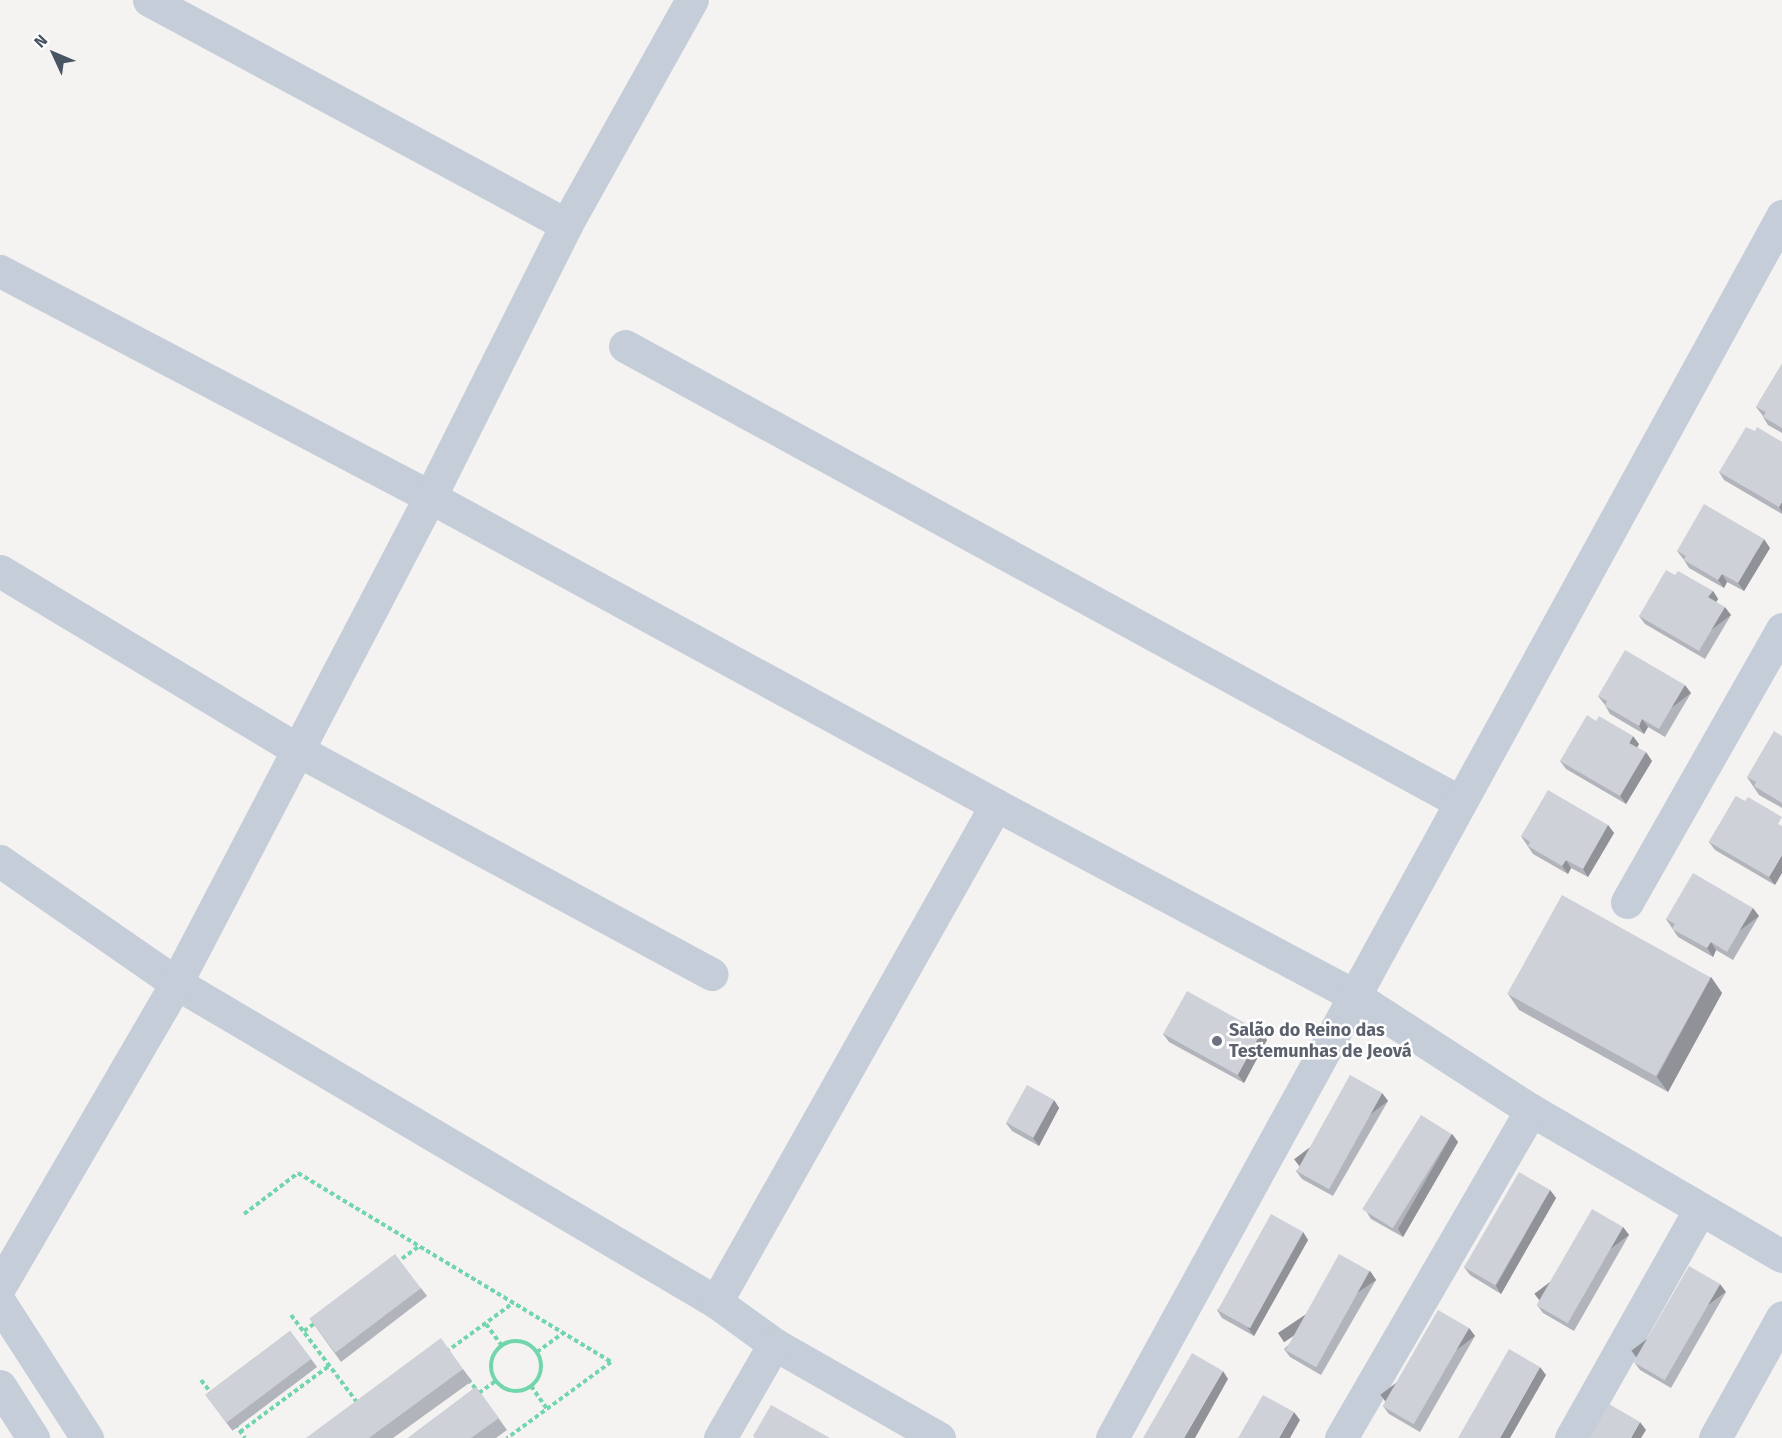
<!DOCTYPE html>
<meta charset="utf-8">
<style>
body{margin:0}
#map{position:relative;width:1782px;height:1438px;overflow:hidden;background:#f5f2f2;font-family:"Fira Sans",sans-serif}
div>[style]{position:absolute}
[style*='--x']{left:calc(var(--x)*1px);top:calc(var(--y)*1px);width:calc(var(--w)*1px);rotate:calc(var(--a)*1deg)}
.path>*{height:4px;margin-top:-2px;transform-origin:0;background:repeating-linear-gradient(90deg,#72d6ac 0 4.5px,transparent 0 7.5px)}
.path>.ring{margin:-2px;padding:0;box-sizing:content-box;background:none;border:4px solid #72d6ac;border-radius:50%}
.minor>*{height:33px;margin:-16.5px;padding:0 16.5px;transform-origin:16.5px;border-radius:16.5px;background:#c5cdd8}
.wall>*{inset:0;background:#b1b4ba;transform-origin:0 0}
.shaded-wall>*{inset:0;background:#909297;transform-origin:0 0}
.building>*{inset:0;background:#ced1d8;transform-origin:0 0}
.dots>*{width:16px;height:16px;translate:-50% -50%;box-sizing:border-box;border:3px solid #fff;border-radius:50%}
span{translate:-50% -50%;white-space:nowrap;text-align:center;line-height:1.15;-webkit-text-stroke:5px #fff;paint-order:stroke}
.worship-label{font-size:18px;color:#5b616d;font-weight:700}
.left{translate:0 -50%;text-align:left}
.north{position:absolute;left:24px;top:24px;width:60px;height:60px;-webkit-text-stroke:4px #fff;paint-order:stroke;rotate:314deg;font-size:16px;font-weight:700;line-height:24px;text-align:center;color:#485462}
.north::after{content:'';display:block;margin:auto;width:21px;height:27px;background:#485462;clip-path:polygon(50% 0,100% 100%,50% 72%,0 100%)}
</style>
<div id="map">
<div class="path">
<div style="--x:244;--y:1214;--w:68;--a:-37.2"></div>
<div style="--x:298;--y:1173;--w:366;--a:31.1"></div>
<div style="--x:611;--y:1362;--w:129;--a:143.8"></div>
<div style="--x:396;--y:1263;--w:29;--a:-36"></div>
<div style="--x:291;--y:1315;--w:113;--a:52.9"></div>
<div style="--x:486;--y:1324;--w:27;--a:54"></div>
<div style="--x:304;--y:1331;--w:17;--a:-36"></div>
<div class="ring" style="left:491px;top:1341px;width:46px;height:46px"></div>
<div style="--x:446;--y:1352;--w:83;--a:-36.2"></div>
<div style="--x:537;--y:1352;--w:32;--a:-36"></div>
<div style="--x:468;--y:1379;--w:16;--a:52"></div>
<div style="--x:201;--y:1380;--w:18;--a:52"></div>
<div style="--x:531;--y:1386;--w:28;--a:55"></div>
<div style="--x:479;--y:1393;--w:22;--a:-36"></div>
<div style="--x:235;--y:1424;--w:17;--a:54"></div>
<div style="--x:240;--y:1432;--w:111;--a:-36.6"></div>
</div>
<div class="minor">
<div style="--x:149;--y:0;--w:474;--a:28.3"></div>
<div style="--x:0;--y:271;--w:486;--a:27.7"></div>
<div style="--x:430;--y:497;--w:644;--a:28.55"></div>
<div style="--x:996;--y:805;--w:404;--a:28"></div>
<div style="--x:1353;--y:995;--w:212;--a:32.9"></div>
<div style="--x:1531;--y:1110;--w:290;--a:30.2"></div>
<div style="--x:625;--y:346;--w:951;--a:28.64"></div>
<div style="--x:0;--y:571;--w:349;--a:31"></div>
<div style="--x:299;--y:751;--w:469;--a:28.4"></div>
<div style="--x:0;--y:861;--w:214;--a:34.7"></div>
<div style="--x:176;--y:983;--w:627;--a:30.57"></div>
<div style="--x:716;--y:1302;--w:72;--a:35.9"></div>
<div style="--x:774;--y:1344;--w:190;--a:29.7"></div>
<div style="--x:1627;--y:902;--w:314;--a:-60.4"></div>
<div style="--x:0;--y:1286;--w:350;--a:-59.8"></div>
<div style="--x:176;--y:983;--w:548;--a:-62.41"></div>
<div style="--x:430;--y:497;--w:304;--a:-63.4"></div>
<div style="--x:566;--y:225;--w:258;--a:-60.8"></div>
<div style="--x:716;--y:1302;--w:570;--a:-60.6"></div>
<div style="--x:0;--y:1303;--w:161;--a:57.2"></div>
<div style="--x:0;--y:1386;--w:62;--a:57.6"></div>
<div style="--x:720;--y:1438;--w:108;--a:-60.1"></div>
<div style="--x:1112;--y:1438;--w:1394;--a:-61.26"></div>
<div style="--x:1341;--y:1438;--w:379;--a:-59.9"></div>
<div style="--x:1571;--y:1438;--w:263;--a:-60.6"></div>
<div style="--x:1715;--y:1438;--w:138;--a:-61"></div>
</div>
<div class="wall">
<div style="clip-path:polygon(1782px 364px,1782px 433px,1768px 425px,1763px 417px,1763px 416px,1756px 407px)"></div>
<div style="clip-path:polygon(1755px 431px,1782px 442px,1782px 514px,1724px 480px,1719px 472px)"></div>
<div style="clip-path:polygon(1770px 548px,1744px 591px,1727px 582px,1724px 588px,1689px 568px,1684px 560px,1677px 551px)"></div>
<div style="clip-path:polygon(1675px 575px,1713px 591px,1718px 599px,1716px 602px,1731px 615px,1705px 659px,1645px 624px,1639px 616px)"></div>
<div style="clip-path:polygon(1691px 693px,1665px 737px,1648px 727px,1644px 734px,1610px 714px,1605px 705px,1598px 696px)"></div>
<div style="clip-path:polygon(1782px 736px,1782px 808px,1759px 795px,1747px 777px)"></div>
<div style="clip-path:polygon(1639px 744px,1637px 747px,1652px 761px,1626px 804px,1566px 769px,1560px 761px)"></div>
<div style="clip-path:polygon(1736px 796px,1775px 885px,1715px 850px,1709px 842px)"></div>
<div style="clip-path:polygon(1608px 825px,1614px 833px,1588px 877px,1571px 868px,1568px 874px,1533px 854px,1521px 836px)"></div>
<div style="clip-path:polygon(1759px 916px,1733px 960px,1716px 950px,1713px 957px,1678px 937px,1666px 919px)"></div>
<div style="clip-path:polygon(1711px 977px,1722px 993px,1668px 1092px,1519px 1010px,1508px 994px)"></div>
<div style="clip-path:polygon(1261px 1032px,1267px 1040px,1244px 1083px,1169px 1042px,1163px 1034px)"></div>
<div style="clip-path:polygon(1382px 1093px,1388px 1101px,1333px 1196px,1302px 1179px,1296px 1171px)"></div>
<div style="clip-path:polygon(1054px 1100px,1059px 1108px,1039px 1146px,1012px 1131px,1006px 1123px)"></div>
<div style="clip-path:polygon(1452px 1134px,1458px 1142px,1403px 1237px,1371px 1219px,1366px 1211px)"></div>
<div style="clip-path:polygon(1550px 1190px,1556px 1198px,1501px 1294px,1470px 1275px,1464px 1267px)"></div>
<div style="clip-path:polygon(1623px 1227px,1629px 1235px,1574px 1331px,1543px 1313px,1537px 1305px)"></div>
<div style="clip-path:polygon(1303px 1232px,1308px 1240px,1254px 1336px,1222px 1318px,1217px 1310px)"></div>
<div style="clip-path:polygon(1370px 1271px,1376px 1280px,1321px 1375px,1290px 1357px,1284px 1349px)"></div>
<div style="clip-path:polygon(421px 1288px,427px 1296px,341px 1362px,310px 1319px)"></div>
<div style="clip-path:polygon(1726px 1292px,1671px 1388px,1640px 1370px,1634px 1362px)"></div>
<div style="clip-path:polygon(1469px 1328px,1475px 1336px,1420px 1432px,1389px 1414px,1383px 1406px)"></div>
<div style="left:290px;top:1331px;width:45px;height:106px;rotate:53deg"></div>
<div style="clip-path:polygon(463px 1369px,472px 1381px,393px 1438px,306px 1438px)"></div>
<div style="clip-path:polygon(476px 1387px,507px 1430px,496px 1438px,408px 1438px)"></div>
</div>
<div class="shaded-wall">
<div style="clip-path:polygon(1782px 502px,1782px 512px,1779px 507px)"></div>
<div style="clip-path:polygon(1764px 539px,1770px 548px,1744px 591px,1738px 583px)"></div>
<div style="clip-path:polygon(1722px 574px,1727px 582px,1724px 588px,1718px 580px)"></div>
<div style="clip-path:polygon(1713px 591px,1718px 599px,1714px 606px,1708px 597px)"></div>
<div style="left:1725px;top:607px;width:10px;height:51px;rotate:53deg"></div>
<div style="left:1685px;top:685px;width:10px;height:51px;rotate:53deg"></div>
<div style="clip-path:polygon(1642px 719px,1648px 727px,1644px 734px,1639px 726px)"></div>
<div style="clip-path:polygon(1633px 736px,1639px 744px,1635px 751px,1629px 743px)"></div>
<div style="clip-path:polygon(1646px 752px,1652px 761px,1626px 804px,1620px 796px)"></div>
<div style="clip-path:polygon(1608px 825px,1614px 833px,1588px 877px,1583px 869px)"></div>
<div style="clip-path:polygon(1782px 855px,1782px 873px,1775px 885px,1769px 877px)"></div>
<div style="clip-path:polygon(1566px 860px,1571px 868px,1568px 874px,1562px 866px)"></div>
<div style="left:1753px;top:908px;width:10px;height:51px;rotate:53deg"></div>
<div style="clip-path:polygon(1711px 942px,1716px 950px,1713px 957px,1707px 948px)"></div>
<div style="clip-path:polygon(1711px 977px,1722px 993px,1668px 1092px,1657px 1077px)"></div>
<div style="clip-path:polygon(1261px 1032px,1267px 1040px,1244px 1083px,1238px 1075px)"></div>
<div style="left:1382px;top:1093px;width:10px;height:110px;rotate:53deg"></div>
<div style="clip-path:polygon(1054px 1100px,1059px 1108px,1039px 1146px,1033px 1138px)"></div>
<div style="clip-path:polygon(1452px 1134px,1458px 1142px,1403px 1237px,1398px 1229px)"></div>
<div style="clip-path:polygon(1550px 1190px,1556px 1198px,1501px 1294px,1496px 1286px)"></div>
<div style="left:1623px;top:1227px;width:10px;height:111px;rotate:53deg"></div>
<div style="clip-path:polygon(1303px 1232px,1308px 1240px,1254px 1336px,1248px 1328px)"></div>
<div style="left:1370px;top:1271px;width:11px;height:111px;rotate:56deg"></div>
<div style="left:1720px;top:1284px;width:10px;height:111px;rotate:53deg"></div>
<div style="left:1469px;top:1328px;width:10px;height:111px;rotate:53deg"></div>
<div style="clip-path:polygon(1540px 1367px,1546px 1375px,1510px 1438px,1500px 1438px)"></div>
<div style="clip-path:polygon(1223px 1371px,1228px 1379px,1195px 1438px,1184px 1438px)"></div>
<div style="clip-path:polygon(1294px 1412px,1300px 1420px,1290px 1438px,1279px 1438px)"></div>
<div style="clip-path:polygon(1640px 1422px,1646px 1430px,1641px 1438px,1631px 1438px)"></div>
</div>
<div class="building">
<div style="clip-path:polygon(1782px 364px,1782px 428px,1763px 417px,1766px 412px,1756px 407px)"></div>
<div style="clip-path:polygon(1746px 427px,1755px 431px,1757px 427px,1782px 442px,1782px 502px,1779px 507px,1719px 472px)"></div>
<div style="clip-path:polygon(1704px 504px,1764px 539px,1738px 583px,1722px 574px,1718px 580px,1684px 560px,1686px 556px,1677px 551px)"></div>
<div style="clip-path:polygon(1666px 570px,1675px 575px,1678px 571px,1713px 591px,1708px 597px,1725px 607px,1699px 651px,1639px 616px)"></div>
<div style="clip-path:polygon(1625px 650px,1685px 685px,1659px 729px,1642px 719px,1639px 726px,1605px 706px,1607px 701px,1598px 696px)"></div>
<div style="clip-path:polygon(1587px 715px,1596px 721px,1599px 716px,1633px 736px,1629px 743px,1646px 752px,1620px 796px,1560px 761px)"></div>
<div style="clip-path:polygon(1774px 731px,1782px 736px,1782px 803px,1754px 786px,1756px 782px,1747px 777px)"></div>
<div style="clip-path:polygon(1548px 790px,1608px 825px,1583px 869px,1566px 860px,1562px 866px,1528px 846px,1530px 842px,1521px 836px)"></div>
<div style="clip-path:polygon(1736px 796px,1745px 801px,1748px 797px,1782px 817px,1778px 824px,1782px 826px,1782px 855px,1769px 877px,1709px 842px)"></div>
<div style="clip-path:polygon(1693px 873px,1753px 908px,1727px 952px,1711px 942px,1707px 948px,1672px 929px,1675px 924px,1666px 919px)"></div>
<div style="left:1562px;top:895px;width:170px;height:113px;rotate:29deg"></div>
<div style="left:1187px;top:991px;width:85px;height:49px;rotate:29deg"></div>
<div style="left:1350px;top:1075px;width:37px;height:110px;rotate:29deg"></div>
<div style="left:1027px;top:1085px;width:31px;height:43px;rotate:29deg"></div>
<div style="left:1421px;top:1115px;width:36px;height:111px;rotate:32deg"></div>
<div style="left:1519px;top:1172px;width:36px;height:110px;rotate:30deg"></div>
<div style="left:1592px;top:1209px;width:36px;height:111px;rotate:30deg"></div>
<div style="left:1271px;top:1214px;width:37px;height:110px;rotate:29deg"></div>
<div style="left:395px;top:1254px;width:43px;height:107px;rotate:53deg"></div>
<div style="left:1339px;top:1254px;width:35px;height:110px;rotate:29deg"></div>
<div style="left:1689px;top:1266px;width:36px;height:111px;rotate:30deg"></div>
<div style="left:1438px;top:1310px;width:36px;height:111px;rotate:30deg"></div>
<div style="left:290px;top:1331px;width:35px;height:106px;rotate:53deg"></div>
<div style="clip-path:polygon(441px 1338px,463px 1369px,369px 1438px,306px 1438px)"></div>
<div style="clip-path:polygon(1509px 1349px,1540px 1367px,1500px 1438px,1458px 1438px)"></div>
<div style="clip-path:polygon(1192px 1353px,1223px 1371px,1184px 1438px,1143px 1438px)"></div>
<div style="clip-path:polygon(476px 1387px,499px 1418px,471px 1438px,408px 1438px)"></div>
<div style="clip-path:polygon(1263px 1395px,1294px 1412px,1279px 1438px,1238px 1438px)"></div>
<div style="clip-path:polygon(1609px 1404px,1640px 1422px,1631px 1438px,1590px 1438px)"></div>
<div style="clip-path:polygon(771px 1405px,830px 1438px,755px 1438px,753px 1436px)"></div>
</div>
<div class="dots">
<div style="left:1217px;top:1041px;background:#6b7280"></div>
</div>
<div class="worship-label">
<span class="left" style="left:1229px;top:1041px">Salão do Reino das<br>Testemunhas de Jeová</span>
</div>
<div class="north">N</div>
</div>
